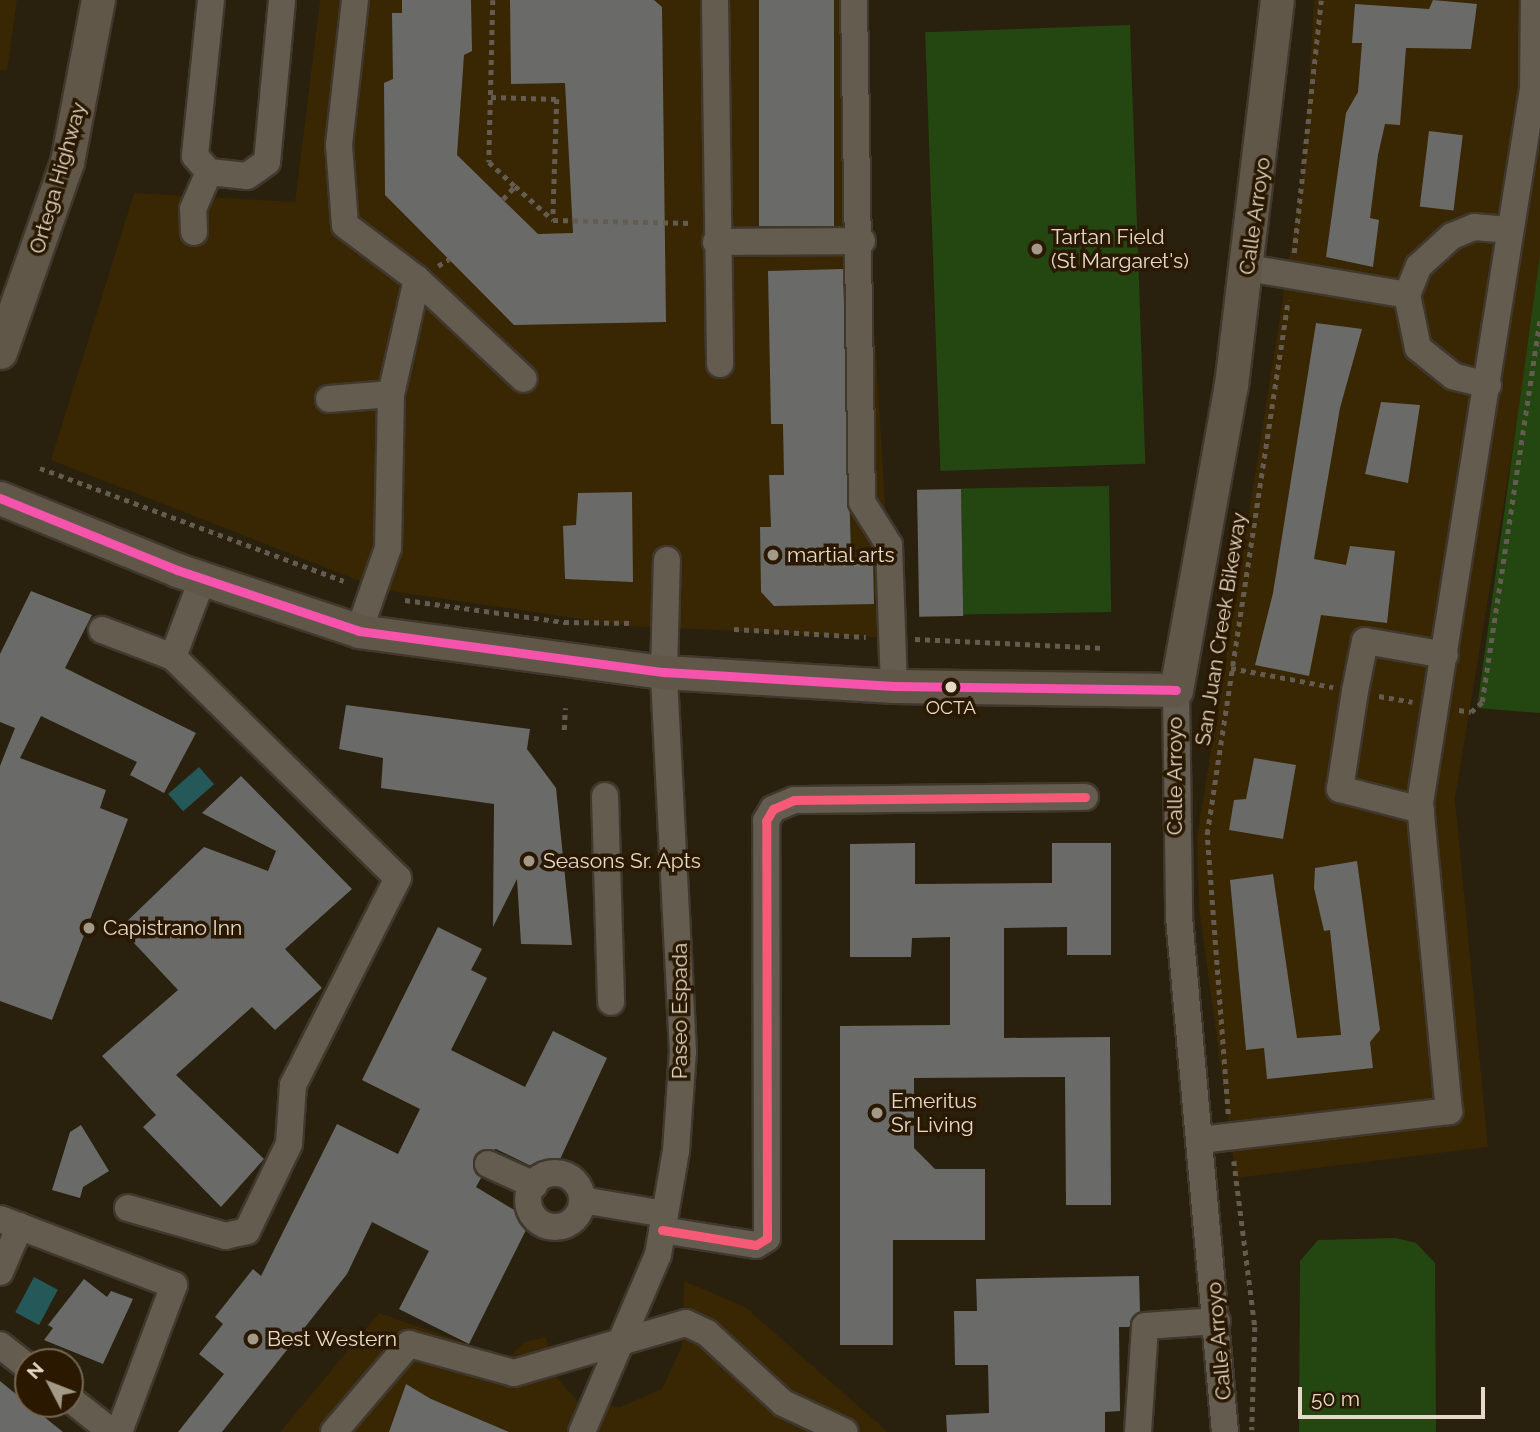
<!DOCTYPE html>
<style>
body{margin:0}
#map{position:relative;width:1540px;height:1432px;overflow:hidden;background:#29200e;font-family:Raleway,sans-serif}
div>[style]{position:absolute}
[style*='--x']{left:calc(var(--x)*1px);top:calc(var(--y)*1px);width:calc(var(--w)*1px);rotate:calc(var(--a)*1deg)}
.built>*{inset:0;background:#392602}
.green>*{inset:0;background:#244611;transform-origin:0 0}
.water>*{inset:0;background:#255859;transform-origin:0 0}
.building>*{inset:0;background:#6a6b69;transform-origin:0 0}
.path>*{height:4.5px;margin-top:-2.25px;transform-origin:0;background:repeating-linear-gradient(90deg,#645c51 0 5px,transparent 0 10px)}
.roads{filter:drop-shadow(2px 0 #40382d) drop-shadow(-2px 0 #40382d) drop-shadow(0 2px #40382d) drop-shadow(0 -2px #40382d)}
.minor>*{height:26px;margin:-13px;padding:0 13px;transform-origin:13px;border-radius:13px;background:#635c4f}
.minor>.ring{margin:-13px;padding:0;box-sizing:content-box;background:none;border:26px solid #635c4f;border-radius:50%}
.major>*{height:33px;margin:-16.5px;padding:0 16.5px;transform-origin:16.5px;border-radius:16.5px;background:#605748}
.bus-1>*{height:9px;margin:-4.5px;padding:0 4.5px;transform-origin:4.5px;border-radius:4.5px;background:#f653ac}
.bus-2>*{height:9px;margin:-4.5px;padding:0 4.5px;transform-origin:4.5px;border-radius:4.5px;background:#f75a77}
.dots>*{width:19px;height:19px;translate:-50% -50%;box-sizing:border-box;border:4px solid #2a1900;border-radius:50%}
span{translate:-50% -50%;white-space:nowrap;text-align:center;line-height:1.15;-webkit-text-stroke:7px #2a1900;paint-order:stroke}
.bus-label{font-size:19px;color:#e5dac9}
.street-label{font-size:21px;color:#e5dac9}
.poi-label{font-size:21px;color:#e5dac9}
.left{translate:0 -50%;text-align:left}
.north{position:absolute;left:14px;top:1348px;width:70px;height:70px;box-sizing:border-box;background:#2a1900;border:2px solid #756650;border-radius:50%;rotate:312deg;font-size:19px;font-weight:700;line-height:28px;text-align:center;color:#e5dac9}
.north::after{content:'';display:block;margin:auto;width:24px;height:32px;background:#a39988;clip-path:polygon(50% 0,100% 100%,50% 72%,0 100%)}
.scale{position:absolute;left:1298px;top:1387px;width:187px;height:32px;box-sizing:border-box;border:4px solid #e5dac9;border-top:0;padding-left:9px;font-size:21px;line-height:24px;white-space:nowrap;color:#e5dac9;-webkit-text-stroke:5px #2a1900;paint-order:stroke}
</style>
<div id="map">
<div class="built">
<div style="clip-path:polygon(0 0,17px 0,7px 71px,0 70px)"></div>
<div style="clip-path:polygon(320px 0,855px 0,893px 638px,629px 626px,383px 590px,51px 460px,134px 193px,295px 202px)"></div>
<div style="clip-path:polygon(1314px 0,1540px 0,1540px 283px,1455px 799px,1488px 1147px,1236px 1178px,1199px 908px,1197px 838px,1304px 166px)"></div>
<div style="clip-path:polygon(684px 1281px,745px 1307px,888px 1432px,280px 1432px,379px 1313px,509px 1358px,524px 1342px,546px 1337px,554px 1374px,578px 1402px,620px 1407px,662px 1389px,682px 1346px)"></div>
</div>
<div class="green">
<div style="left:1130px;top:25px;width:439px;height:205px;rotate:88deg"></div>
<div style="clip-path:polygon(1540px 255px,1540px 713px,1477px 708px)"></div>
<div style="left:1109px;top:486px;width:126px;height:148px;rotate:89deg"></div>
<div style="clip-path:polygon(1396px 1238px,1416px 1243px,1435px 1263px,1436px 1432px,1299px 1432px,1300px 1261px,1318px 1240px)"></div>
</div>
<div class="water">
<div style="left:199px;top:767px;width:23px;height:41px;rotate:49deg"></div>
<div style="left:34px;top:1277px;width:27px;height:40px;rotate:28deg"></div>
</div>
<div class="building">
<div style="clip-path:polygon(402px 0,471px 0,472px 51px,464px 55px,457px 155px,538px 234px,573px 233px,565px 83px,511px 84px,510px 0,654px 0,662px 7px,666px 322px,514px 325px,385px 195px,384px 83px,393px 79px,392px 13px,402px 13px)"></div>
<div style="left:759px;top:0;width:75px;height:226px"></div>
<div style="clip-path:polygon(1433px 0,1477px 4px,1471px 49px,1406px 48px,1400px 125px,1385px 124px,1378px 155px,1370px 218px,1379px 220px,1373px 267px,1326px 257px,1346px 113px,1358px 92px,1362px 43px,1352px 43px,1355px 4px,1429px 9px)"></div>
<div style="left:1429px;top:131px;width:34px;height:76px;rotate:7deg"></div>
<div style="clip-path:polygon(843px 269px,851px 556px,873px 556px,874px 604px,774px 606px,761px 592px,760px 527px,771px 527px,769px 475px,784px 475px,783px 424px,771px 424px,768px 271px)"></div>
<div style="clip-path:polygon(1316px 323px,1362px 329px,1340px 408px,1314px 559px,1346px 565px,1350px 546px,1395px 551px,1387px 623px,1321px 615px,1309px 676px,1255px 665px,1273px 593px)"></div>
<div style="clip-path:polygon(1381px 402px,1420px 405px,1408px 483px,1365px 474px)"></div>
<div style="left:961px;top:489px;width:127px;height:44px;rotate:89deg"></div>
<div style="clip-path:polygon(632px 492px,633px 582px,565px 579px,563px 526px,576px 525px,578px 493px)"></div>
<div style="clip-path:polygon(31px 591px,92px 615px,65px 668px,196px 733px,164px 793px,130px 775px,137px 762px,41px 716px,20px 758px,106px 790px,100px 808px,128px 819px,52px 1020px,0 1001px,0 766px,15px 728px,0 722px,0 654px)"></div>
<div style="clip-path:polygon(346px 705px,530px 729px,527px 749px,556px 788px,572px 945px,521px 944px,517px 879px,493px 927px,494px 804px,381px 788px,383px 758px,339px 749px)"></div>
<div style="clip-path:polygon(1254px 758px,1296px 765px,1283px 839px,1229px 830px,1234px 800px,1246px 799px)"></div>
<div style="clip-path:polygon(241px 776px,352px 889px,285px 949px,322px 988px,275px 1030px,252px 1007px,176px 1075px,264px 1159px,221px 1207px,143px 1127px,156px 1115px,102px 1056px,178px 990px,120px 928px,204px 847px,268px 871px,276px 851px,202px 813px)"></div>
<div style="clip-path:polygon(915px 843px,915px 884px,1052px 883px,1052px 843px,1111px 843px,1111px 955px,1067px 955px,1067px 927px,1004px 928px,1004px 1038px,1110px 1037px,1111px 1205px,1066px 1205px,1065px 1077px,914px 1078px,914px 1148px,935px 1169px,985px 1169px,985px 1240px,893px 1240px,893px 1345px,840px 1345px,840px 1026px,950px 1025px,950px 937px,912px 938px,911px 957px,850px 957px,850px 844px)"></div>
<div style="clip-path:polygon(1357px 861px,1380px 1030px,1370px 1042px,1373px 1068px,1267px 1079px,1264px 1048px,1246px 1050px,1230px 880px,1273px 874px,1297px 1038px,1341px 1035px,1330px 930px,1324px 931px,1314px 888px,1315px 868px)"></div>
<div style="clip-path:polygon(438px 927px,482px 949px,471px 970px,487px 978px,451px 1050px,525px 1087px,553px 1031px,607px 1058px,556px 1168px,529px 1165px,496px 1149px,474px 1157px,481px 1178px,476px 1187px,531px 1220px,469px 1344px,399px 1309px,429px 1251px,372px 1222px,347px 1274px,222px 1432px,178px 1432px,224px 1374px,199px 1354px,223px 1324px,215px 1317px,253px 1269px,261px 1276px,337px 1124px,398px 1154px,420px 1109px,362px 1080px)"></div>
<div style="clip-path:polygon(81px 1125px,109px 1171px,83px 1187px,80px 1198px,52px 1190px,70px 1132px)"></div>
<div style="clip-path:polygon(1139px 1276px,1140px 1311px,1129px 1327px,1119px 1327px,1120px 1411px,1105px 1412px,1105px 1432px,947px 1432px,946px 1415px,989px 1413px,988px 1365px,955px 1365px,954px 1311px,977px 1311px,976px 1279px)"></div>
<div style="clip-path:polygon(84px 1279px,107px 1297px,111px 1291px,133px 1299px,103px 1364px,44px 1340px,53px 1328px,48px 1325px)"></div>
<div style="clip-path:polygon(0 1381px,28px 1404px,63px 1432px,0 1432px)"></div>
<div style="clip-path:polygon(406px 1384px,431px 1399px,509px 1432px,389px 1432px)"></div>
</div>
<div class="path">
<div style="--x:493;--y:0;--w:162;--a:91.4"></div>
<div style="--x:489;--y:162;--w:35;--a:43"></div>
<div style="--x:491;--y:97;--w:66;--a:1.7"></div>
<div style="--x:557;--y:99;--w:120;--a:91.9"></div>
<div style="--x:503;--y:199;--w:18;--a:-47"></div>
<div style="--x:515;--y:186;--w:51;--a:41.8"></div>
<div style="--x:553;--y:220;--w:140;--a:1.2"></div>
<div style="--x:1294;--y:253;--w:254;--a:-83.9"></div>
<div style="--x:438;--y:266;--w:13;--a:-32"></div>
<div style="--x:40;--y:468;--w:324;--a:20.4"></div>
<div style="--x:405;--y:600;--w:161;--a:7.9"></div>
<div style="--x:564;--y:622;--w:69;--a:0.8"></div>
<div style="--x:734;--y:629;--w:132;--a:3.5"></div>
<div style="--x:915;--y:639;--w:190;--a:2.7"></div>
<div style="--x:1231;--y:668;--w:104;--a:10.6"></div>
<div style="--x:1379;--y:696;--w:34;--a:10"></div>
<div style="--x:1459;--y:710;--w:12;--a:9"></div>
<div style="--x:1471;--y:712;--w:15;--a:-42"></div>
<div style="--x:1482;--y:702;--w:387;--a:-81.4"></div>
<div style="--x:564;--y:730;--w:22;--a:-87"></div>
<div style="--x:1228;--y:1114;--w:281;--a:-94.3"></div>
<div style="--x:1207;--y:834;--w:540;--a:-81.37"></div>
<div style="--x:1234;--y:1161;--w:167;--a:82.8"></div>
<div style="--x:1255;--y:1327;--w:103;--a:91.7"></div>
</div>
<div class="roads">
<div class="minor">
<div style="--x:211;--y:0;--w:157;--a:95.9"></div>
<div style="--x:195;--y:156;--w:21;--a:49"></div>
<div style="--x:209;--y:172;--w:38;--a:6"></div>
<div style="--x:247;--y:176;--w:24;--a:-35"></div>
<div style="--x:267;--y:162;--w:163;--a:-84.7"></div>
<div style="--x:355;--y:0;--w:146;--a:96.3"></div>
<div style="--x:339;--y:145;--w:80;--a:85.7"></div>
<div style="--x:345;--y:225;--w:90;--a:36.9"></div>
<div style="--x:417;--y:279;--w:118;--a:102.7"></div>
<div style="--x:391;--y:394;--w:154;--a:91.1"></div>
<div style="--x:388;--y:548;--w:88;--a:109.3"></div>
<div style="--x:715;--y:0;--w:364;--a:89.2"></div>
<div style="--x:854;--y:0;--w:502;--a:89.09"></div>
<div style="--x:862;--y:502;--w:51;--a:57.9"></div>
<div style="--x:889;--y:545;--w:141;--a:88"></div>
<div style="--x:194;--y:232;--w:23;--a:-92"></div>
<div style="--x:193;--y:209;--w:40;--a:-66.6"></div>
<div style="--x:716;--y:242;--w:146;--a:-0.4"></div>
<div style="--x:1248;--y:268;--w:161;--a:9.6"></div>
<div style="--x:417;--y:279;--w:146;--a:43.1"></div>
<div style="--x:1488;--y:385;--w:36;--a:-166"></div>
<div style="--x:1453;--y:376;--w:45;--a:-141.3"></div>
<div style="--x:1418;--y:348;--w:54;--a:-101.7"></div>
<div style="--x:1407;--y:295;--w:31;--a:-68"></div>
<div style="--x:1419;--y:266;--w:45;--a:-42.3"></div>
<div style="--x:1452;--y:236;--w:24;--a:-22"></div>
<div style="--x:1474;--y:227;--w:36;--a:5"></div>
<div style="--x:329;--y:399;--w:62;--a:-4.6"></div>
<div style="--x:102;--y:630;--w:76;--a:20.8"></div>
<div style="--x:173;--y:657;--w:315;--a:44.5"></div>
<div style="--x:398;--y:878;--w:232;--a:116.9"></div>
<div style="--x:293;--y:1085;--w:59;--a:93.9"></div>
<div style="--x:289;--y:1144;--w:97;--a:115.8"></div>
<div style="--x:247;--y:1231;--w:22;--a:167"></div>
<div style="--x:226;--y:1236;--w:102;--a:-164.1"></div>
<div style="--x:173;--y:657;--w:85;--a:-69.4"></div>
<div style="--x:1176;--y:690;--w:227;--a:89.2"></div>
<div style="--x:1179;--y:917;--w:517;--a:84.9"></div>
<div style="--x:605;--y:796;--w:206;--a:88.3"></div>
<div style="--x:1421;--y:810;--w:84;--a:-165.5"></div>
<div style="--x:1340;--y:789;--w:99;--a:-81.3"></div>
<div style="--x:1355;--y:691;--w:51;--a:-78.7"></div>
<div style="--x:1365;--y:641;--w:81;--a:9.9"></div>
<div style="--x:1200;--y:1140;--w:251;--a:-6.6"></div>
<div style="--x:1449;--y:1111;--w:309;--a:-95.4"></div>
<div style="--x:1420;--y:803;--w:723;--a:-81.01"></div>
<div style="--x:1533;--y:89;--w:89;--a:-89.4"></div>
<div style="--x:488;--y:1164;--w:51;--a:24.5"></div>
<div class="ring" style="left:528px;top:1173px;width:28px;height:28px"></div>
<div style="--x:582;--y:1200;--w:84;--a:9.6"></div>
<div style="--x:0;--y:1219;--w:186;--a:20.8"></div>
<div style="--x:174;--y:1285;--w:157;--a:110.5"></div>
<div style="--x:662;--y:1230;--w:95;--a:9.1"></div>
<div style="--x:756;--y:1245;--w:13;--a:-32"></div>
<div style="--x:767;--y:1238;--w:417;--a:-90.1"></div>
<div style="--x:766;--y:821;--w:14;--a:-60"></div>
<div style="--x:773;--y:809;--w:23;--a:-23"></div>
<div style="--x:794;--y:800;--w:291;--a:-0.6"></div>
<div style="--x:0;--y:1272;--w:50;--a:-66.5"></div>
<div style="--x:0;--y:1345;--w:36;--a:38"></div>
<div style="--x:70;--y:1399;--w:53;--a:38.2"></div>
<div style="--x:334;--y:1432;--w:116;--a:-49.6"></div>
<div style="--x:409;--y:1344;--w:109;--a:15.4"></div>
<div style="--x:514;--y:1373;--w:179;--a:-16.2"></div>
<div style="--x:686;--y:1323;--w:23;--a:25"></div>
<div style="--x:707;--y:1333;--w:103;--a:42.6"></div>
<div style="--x:783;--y:1403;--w:68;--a:25.1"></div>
<div style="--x:582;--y:1432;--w:193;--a:-66.8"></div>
<div style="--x:658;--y:1255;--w:106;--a:-80.2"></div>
<div style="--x:676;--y:1151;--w:99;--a:-86"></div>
<div style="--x:683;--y:1052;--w:380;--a:-92.9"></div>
<div style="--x:664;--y:672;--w:112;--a:-88.5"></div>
<div style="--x:1138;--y:1432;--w:106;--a:-86.2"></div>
<div style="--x:1145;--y:1326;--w:72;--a:-4"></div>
</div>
<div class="major">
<div style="--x:0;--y:352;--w:201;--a:-70.6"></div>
<div style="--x:67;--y:162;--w:165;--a:-79.2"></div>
<div style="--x:0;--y:498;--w:191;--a:22.1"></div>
<div style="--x:177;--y:570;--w:192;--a:18.5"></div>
<div style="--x:359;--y:631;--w:308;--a:7.7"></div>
<div style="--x:664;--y:672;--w:230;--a:3.5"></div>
<div style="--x:894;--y:686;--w:282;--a:0.8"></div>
<div style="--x:1176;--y:690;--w:310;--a:-79.8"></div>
<div style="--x:1231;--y:385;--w:388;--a:-83.2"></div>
</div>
</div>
<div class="bus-1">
<div style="--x:0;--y:498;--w:191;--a:22.1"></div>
<div style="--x:177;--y:570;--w:192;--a:18.5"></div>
<div style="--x:359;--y:631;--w:308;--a:7.7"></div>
<div style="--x:664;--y:672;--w:230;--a:3.5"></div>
<div style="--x:894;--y:686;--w:282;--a:0.8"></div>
</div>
<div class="bus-2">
<div style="--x:662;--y:1230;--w:95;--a:9.1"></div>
<div style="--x:756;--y:1245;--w:13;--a:-32"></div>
<div style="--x:767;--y:1238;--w:417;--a:-90.1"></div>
<div style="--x:766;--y:821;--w:14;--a:-60"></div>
<div style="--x:773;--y:809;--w:23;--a:-23"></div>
<div style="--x:794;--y:800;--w:291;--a:-0.6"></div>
</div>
<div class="dots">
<div style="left:1037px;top:249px;background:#a39988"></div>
<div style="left:773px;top:555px;background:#a39988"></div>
<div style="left:951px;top:687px;background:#e5dac9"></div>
<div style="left:529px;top:861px;background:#a39988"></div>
<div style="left:89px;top:928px;background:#a39988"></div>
<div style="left:877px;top:1113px;background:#a39988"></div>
<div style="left:253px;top:1339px;background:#a39988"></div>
</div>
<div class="bus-label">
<span style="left:951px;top:708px">OCTA</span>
</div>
<div class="street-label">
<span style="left:58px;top:178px;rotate:-74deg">Ortega Highway</span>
<span style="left:1255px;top:216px;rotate:-82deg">Calle Arroyo</span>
<span style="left:1221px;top:629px;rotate:-81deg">San Juan Creek Bikeway</span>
<span style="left:1175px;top:776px;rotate:-90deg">Calle Arroyo</span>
<span style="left:680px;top:1011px;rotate:-90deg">Paseo Espada</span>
<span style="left:1219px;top:1341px;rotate:-95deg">Calle Arroyo</span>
</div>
<div class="poi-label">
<span class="left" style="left:1051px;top:249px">Tartan Field<br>(St Margaret's)</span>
<span class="left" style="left:787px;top:555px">martial arts</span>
<span class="left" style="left:543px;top:861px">Seasons Sr. Apts</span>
<span class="left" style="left:103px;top:928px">Capistrano Inn</span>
<span class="left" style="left:891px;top:1113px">Emeritus<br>Sr Living</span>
<span class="left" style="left:267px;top:1339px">Best Western</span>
</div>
<div class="north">N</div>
<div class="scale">50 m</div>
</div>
